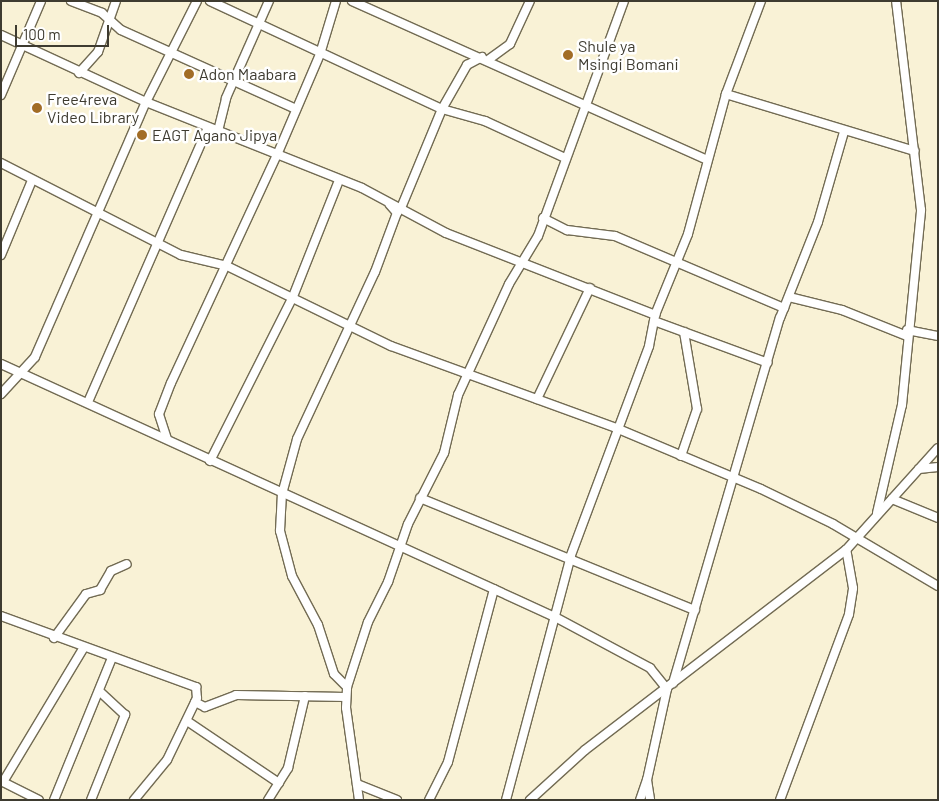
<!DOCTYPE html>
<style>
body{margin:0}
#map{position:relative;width:939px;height:801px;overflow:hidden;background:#f9f2d6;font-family:Barlow,sans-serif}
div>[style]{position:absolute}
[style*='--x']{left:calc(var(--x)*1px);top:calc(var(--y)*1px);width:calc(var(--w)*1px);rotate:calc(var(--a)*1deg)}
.roads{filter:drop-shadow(1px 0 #726b53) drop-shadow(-1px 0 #726b53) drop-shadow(0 1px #726b53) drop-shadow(0 -1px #726b53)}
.minor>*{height:8px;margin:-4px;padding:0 4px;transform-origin:4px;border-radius:4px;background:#fff}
.dots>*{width:14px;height:14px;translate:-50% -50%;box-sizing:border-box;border:2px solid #fff;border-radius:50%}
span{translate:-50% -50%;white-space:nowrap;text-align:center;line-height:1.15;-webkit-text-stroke:5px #fff;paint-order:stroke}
.poi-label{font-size:16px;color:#3e3b30}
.left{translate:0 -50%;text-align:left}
.frame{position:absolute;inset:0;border:2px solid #3e3b30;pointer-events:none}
.scale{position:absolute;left:15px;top:25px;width:94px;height:22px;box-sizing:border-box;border:2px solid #3e3b30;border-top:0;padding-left:6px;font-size:15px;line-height:18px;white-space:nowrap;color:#3e3b30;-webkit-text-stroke:4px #fff;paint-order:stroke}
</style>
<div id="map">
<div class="roads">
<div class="minor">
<div style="--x:71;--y:1;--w:33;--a:21"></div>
<div style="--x:102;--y:13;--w:25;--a:42"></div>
<div style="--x:121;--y:30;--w:192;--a:24.3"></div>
<div style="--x:210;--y:1;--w:256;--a:25"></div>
<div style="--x:442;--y:109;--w:45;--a:15.6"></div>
<div style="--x:485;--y:121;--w:88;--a:24.8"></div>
<div style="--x:352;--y:1;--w:389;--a:24.1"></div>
<div style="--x:1;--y:35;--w:160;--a:24.8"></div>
<div style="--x:146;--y:102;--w:232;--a:21.7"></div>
<div style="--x:362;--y:188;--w:95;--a:28.2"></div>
<div style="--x:446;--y:233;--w:225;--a:21.4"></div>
<div style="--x:488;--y:60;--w:27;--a:-36"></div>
<div style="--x:510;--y:44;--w:47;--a:-65.1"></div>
<div style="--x:79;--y:73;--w:28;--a:-48"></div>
<div style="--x:98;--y:52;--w:54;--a:-70.6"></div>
<div style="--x:726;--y:94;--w:197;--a:16.8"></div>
<div style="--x:1;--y:95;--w:102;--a:-66.9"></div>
<div style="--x:218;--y:131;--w:34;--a:-76"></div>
<div style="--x:226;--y:98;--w:106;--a:-66.1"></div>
<div style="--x:1;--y:163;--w:202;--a:27.1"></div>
<div style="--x:181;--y:255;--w:47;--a:13.4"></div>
<div style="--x:227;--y:266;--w:182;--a:26"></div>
<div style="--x:391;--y:346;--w:239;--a:20"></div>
<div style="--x:616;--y:428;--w:157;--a:22.8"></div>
<div style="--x:761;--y:489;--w:80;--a:25.9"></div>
<div style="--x:833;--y:524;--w:122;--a:30.6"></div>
<div style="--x:401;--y:208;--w:107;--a:-67.5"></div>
<div style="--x:442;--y:109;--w:51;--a:-60.4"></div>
<div style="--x:467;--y:65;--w:17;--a:-28"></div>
<div style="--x:543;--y:218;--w:27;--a:27"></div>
<div style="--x:567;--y:230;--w:48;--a:7.1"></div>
<div style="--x:615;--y:236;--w:184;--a:23.1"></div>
<div style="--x:1;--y:255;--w:81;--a:-67.5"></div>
<div style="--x:789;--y:297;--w:55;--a:13.8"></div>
<div style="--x:842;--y:310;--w:70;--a:21.8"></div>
<div style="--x:654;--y:321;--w:121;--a:20.2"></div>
<div style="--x:907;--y:330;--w:32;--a:11"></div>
<div style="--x:1;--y:364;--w:609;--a:24.55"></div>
<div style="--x:555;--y:617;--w:108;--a:28.2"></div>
<div style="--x:650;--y:668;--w:27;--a:51"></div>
<div style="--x:667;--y:689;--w:93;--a:102.4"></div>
<div style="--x:647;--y:780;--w:20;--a:81"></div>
<div style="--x:1;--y:394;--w:50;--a:-47.4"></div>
<div style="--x:35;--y:357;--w:278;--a:-66.5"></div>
<div style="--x:146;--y:102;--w:113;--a:-63.2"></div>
<div style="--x:537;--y:399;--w:123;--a:-64.5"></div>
<div style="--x:88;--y:402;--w:300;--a:-66.4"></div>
<div style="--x:167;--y:439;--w:26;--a:-108"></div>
<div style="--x:159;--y:414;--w:33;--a:-69"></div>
<div style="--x:171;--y:383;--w:251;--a:-65.1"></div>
<div style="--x:277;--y:155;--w:110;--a:-66.9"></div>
<div style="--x:320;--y:54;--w:55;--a:-73.2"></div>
<div style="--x:681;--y:456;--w:50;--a:-71.2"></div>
<div style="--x:697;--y:409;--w:78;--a:-99.6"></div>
<div style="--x:210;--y:461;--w:182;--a:-63.2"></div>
<div style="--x:292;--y:299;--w:128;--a:-68.4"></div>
<div style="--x:919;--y:469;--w:19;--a:-6"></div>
<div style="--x:420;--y:498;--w:297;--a:22.2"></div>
<div style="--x:892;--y:499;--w:50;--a:22.4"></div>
<div style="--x:877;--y:513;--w:111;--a:-77"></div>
<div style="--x:902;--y:405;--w:196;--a:-84.4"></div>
<div style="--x:921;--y:210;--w:210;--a:-96.8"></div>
<div style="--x:1;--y:616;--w:208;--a:20"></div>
<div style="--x:196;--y:687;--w:11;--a:85"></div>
<div style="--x:197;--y:698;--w:69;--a:115.8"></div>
<div style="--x:167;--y:760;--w:52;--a:129.5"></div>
<div style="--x:54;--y:638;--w:54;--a:-54"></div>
<div style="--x:86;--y:594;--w:15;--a:-16"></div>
<div style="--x:100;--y:590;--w:22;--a:-60"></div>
<div style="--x:111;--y:571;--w:17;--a:-24"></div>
<div style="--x:673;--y:683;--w:380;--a:-73.7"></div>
<div style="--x:780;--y:318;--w:103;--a:-68.4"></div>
<div style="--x:818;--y:222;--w:94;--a:-73.9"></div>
<div style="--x:347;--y:687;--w:18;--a:-135"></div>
<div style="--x:334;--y:674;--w:52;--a:-108.1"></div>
<div style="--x:318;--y:625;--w:55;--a:-118"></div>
<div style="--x:292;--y:576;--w:47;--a:-104.9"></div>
<div style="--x:280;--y:531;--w:37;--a:-87"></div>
<div style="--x:282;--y:494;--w:57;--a:-74.7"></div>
<div style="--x:297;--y:439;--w:184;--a:-65"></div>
<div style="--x:375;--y:272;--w:63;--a:-69.6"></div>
<div style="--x:397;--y:213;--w:11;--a:-131"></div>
<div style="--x:195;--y:702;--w:11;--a:27"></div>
<div style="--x:205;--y:707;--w:33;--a:-21"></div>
<div style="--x:236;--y:695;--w:110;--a:1"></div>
<div style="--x:187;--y:721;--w:111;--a:34"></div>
<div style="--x:1;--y:781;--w:42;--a:26.6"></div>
<div style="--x:3;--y:782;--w:155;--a:-59"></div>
<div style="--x:357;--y:784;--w:43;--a:21.8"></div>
<div style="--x:54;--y:800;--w:153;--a:-67.8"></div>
<div style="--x:91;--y:800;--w:92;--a:-68.2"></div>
<div style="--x:125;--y:715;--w:34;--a:-137"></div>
<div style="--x:268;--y:800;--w:38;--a:-58"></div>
<div style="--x:288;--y:768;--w:74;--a:-76.7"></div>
<div style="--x:359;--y:800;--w:93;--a:-98"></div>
<div style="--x:346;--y:708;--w:21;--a:-87"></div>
<div style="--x:347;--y:687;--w:68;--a:-72.1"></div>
<div style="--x:368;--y:622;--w:45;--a:-63.4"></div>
<div style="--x:388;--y:582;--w:61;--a:-71"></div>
<div style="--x:408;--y:524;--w:80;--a:-63.1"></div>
<div style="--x:444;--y:453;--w:60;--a:-76.4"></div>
<div style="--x:458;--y:395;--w:122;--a:-65.3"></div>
<div style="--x:509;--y:284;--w:56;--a:-58.9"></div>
<div style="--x:538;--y:236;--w:250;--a:-69.9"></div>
<div style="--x:429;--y:800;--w:42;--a:-63.4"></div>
<div style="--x:448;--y:762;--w:179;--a:-75.1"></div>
<div style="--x:506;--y:800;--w:253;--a:-75.1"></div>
<div style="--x:571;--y:555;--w:223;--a:-69.5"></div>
<div style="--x:649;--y:346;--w:32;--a:-79"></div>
<div style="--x:655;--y:315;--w:87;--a:-67.8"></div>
<div style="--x:688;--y:234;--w:145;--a:-74.8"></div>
<div style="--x:726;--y:94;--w:99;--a:-69.4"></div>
<div style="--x:530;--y:800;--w:74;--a:-42.3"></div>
<div style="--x:585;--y:750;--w:329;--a:-37.5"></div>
<div style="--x:846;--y:550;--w:137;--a:-48"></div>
<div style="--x:640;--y:800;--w:21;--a:-71"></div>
<div style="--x:780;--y:800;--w:198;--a:-69.6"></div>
<div style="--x:849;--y:614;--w:26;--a:-81"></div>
<div style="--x:853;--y:588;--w:39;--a:-100"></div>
</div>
</div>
<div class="dots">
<div style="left:568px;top:55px;background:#a26d26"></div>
<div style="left:189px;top:74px;background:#a26d26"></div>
<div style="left:37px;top:108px;background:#a26d26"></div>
<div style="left:142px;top:135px;background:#a26d26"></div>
</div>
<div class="poi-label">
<span class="left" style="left:578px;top:55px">Shule ya<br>Msingi Bomani</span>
<span class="left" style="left:199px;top:74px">Adon Maabara</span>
<span class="left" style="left:47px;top:108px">Free4reva<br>Video Library</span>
<span class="left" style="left:152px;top:135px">EAGT Agano Jipya</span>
</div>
<div class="frame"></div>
<div class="scale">100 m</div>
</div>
